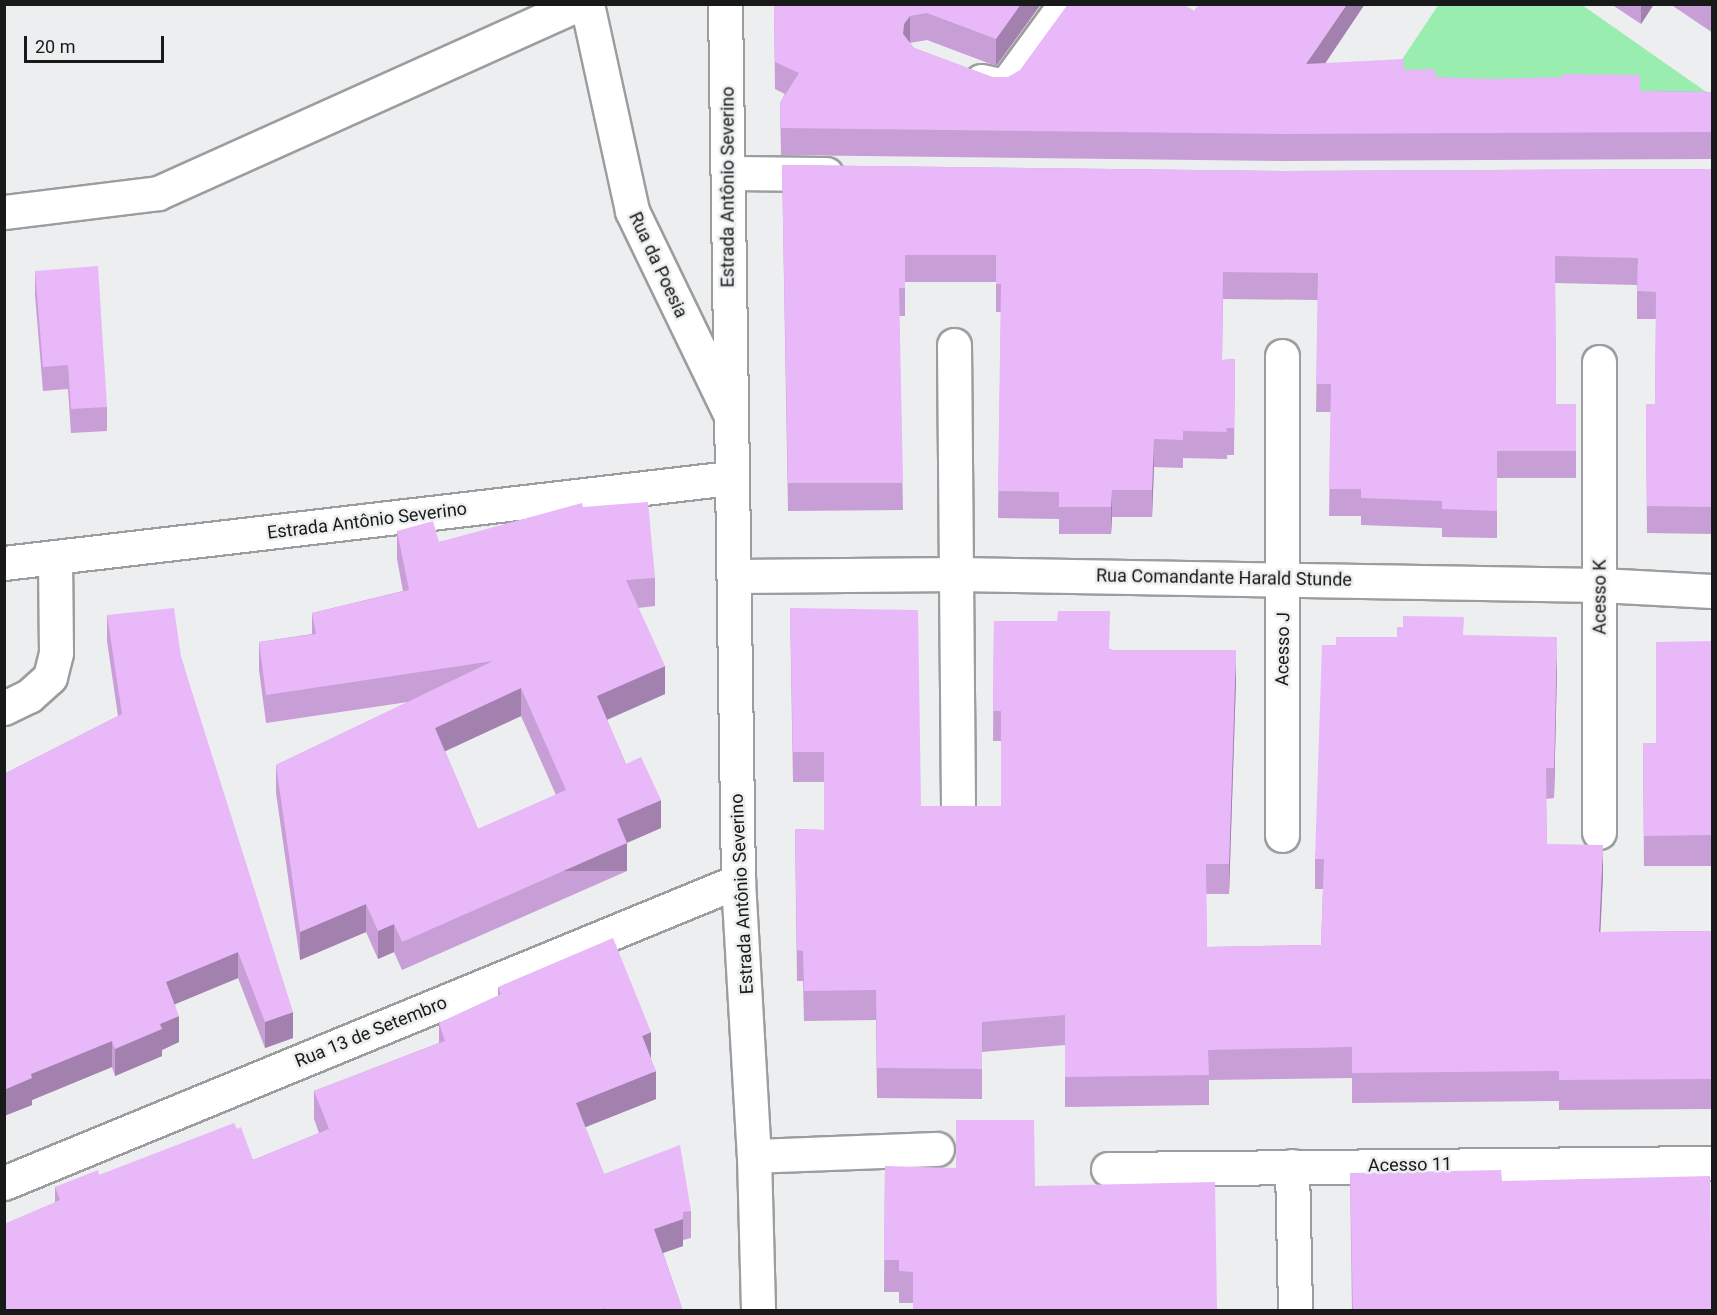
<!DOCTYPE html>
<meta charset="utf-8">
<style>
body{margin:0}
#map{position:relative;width:1717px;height:1315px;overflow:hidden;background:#eceeef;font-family:Roboto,sans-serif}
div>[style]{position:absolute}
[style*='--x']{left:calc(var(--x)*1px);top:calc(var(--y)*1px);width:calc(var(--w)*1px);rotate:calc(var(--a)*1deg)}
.green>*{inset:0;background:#99edaf}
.roads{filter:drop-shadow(2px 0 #9c9d9e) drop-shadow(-2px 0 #9c9d9e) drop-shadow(0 2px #9c9d9e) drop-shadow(0 -2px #9c9d9e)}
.minor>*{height:33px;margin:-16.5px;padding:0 16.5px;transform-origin:16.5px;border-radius:16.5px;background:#fff}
.major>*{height:33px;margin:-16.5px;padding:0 16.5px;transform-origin:16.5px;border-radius:16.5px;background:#fff}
.wall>*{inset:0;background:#c89ed6}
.shaded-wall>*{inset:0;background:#a281ae;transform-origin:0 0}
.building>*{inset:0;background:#e8b8f9}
span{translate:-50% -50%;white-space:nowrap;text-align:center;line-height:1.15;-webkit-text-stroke:5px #eceeef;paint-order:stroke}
.street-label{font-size:18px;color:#181919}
.frame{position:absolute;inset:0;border:6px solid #181919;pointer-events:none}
.scale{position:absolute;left:24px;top:36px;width:140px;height:27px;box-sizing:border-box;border:3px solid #181919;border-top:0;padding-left:8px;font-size:18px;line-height:21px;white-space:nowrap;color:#181919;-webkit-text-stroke:4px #eceeef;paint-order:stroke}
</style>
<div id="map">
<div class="green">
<div style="clip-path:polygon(1439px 4px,1582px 5px,1712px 96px,1369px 109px)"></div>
</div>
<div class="roads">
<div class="minor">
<div style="--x:587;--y:4;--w:212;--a:77.7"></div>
<div style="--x:632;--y:211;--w:223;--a:64.2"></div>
<div style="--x:981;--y:81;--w:25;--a:12"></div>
<div style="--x:1005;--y:86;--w:102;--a:-53.8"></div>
<div style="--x:728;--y:173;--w:98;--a:0.6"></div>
<div style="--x:4;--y:212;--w:155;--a:-7"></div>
<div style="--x:158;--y:193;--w:461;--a:-24.2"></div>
<div style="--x:954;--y:345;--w:475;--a:89.5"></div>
<div style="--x:4;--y:563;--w:731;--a:-6.68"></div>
<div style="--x:736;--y:576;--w:221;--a:-0.5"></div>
<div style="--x:957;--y:574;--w:643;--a:0.98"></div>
<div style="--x:1600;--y:585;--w:112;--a:3.1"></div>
<div style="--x:4;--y:708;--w:28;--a:-26"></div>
<div style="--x:29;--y:696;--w:28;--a:-42"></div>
<div style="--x:50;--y:677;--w:25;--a:-76"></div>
<div style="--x:56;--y:653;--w:96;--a:-90.6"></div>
<div style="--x:1599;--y:832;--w:470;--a:-90"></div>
<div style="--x:1282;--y:835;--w:479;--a:-90"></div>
<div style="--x:754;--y:1156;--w:183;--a:-2.2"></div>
<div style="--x:1292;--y:1166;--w:144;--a:88.8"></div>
<div style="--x:1108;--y:1169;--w:604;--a:-0.57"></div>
<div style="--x:4;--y:1183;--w:794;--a:-22.36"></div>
</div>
<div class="major">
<div style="--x:725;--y:4;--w:877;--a:89.15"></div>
<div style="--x:738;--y:881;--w:275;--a:86.7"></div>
<div style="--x:754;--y:1156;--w:154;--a:88.5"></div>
</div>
</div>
<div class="wall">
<div style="clip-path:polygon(774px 4px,1041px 4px,996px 66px,927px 40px,910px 43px,914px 48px,992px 77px,1008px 77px,1194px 11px,1325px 63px,1404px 70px,1436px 77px,1640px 91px,1713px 92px,1713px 159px,1283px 161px,781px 155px,780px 103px,785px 94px,775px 89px)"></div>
<div style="clip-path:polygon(1611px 4px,1654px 4px,1641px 24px)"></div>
<div style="clip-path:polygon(1670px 4px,1713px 4px,1713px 33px)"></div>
<div style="clip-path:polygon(782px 165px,1283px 171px,1713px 169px,1713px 534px,1647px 533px,1646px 404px,1655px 404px,1656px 319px,1637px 319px,1637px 285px,1555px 283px,1556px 404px,1576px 404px,1576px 478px,1497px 478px,1497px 538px,1442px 537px,1442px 528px,1361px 525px,1361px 516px,1329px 516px,1331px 412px,1316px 412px,1318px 300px,1223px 299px,1222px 360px,1235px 359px,1234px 455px,1227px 455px,1227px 459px,1183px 458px,1183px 468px,1154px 467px,1152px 517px,1112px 517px,1111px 534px,1059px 534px,1059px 519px,998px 518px,1001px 312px,996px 312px,996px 282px,905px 282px,905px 316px,899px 316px,903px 510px,788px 511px)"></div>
<div style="clip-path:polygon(35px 271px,107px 407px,107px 431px,71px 433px,68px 389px,43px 391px,35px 295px)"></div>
<div style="clip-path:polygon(evenodd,583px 507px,655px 578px,655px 606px,638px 608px,665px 694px,607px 720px,626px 764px,661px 828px,627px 843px,627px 871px,402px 970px,394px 952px,378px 959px,366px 932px,300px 960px,276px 793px,276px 765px,408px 702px,266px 723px,259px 670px,259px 642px,312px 634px,312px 613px,403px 591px,397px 559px,397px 531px,439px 542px,583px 507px,521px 716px,556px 795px,478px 829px,445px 751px,521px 716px)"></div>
<div style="clip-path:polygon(790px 608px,921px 806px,1001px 806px,1001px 741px,993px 741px,994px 621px,1236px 680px,1229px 894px,1206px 894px,1207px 947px,1321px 945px,1323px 889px,1315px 889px,1315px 859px,1336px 645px,1397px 637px,1464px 635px,1557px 667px,1554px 798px,1546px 799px,1547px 844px,1603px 875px,1600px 932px,1713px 931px,1713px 1109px,1559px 1110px,1559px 1101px,1352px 1103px,1352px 1078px,1209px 1080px,1209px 1105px,1065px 1107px,1065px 1045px,982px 1052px,982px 1099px,877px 1098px,876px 1020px,804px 1021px,803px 981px,797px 981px,795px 829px,824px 830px,824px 782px,793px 782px)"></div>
<div style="clip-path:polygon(107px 615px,181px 657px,293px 1038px,265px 1048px,238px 978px,175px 1004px,179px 1042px,162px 1050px,162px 1056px,115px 1076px,112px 1067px,32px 1100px,32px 1105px,4px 1116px,4px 774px,118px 716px,107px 641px)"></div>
<div style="clip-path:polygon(1713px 641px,1713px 866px,1644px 866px,1643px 743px,1656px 743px)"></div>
<div style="clip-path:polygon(498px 987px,651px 1060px,656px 1099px,585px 1127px,604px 1174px,691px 1211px,691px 1238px,683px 1240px,683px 1246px,663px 1253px,683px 1311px,4px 1311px,55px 1202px,55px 1187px,99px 1175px,237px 1129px,253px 1160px,319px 1133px,314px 1119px,314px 1091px,439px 1043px,439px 1023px,498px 996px)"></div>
<div style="clip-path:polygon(885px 1166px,1035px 1186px,913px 1303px,899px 1303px,899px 1292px,884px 1292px)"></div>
<div style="clip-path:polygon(1350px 1173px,1502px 1181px,1712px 1311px,1352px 1311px)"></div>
</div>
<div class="shaded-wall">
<div style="clip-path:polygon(1021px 4px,1041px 4px,996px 66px,996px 39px)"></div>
<div style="clip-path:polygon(1347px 4px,1365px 4px,1306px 92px,1306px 64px)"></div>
<div style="clip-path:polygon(1641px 4px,1654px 4px,1641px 24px)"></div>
<div style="clip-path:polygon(910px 16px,910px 43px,903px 34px,904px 24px)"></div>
<div style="clip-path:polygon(1154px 439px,1154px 467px,1152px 517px,1152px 490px)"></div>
<div style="clip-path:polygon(1112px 490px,1112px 517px,1111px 534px,1111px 507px)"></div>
<div style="clip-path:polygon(1557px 637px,1557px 667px,1554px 798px,1554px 768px)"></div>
<div style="clip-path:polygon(1236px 650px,1236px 680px,1229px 894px,1229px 864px)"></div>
<div style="clip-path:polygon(665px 666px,665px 694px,597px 724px,597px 696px)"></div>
<div style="clip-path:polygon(521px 688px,521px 716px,435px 756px,435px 728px)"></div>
<div style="clip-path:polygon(661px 800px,661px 828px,617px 847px,617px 819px)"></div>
<div style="left:627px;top:843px;width:28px;height:246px;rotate:90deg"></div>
<div style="clip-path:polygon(1603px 845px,1603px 875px,1599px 962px,1599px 932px)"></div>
<div style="clip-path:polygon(366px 904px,366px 932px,300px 960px,300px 932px)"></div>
<div style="clip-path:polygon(394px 924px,394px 952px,378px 959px,378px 931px)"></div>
<div style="clip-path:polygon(238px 952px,238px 978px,166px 1008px,166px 982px)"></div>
<div style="clip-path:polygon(293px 1012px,293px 1038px,265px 1048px,265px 1022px)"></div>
<div style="clip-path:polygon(179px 1016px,179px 1042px,162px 1050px,162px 1056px,115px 1076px,115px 1049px,160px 1024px)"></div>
<div style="clip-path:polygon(651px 1032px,651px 1060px,642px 1036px)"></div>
<div style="clip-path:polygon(112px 1041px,112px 1067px,32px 1100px,32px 1105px,4px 1116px,4px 1090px,31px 1074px)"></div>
<div style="clip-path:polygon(656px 1071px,656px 1099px,576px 1131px,576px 1103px)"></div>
<div style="clip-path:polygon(683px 1219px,683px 1246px,654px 1256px,654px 1229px)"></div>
</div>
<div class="building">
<div style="clip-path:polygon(774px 4px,1021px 4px,996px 39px,927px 13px,910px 16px,904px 24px,903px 34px,914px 48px,992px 77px,1008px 77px,1020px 70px,1068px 4px,1184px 4px,1194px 11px,1199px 4px,1347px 4px,1306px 64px,1404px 59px,1404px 70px,1435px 69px,1436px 77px,1491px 79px,1563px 77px,1562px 74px,1640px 75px,1640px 91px,1713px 92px,1713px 132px,1283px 134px,781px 128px,780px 103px,799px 73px,775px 62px)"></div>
<div style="clip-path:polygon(782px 165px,1283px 171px,1713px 169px,1713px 507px,1647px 506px,1646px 404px,1655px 404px,1656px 292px,1637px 291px,1638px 258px,1555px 256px,1556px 404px,1576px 404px,1576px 451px,1497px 451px,1497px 511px,1442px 509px,1442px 501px,1361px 498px,1361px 489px,1329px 489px,1331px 384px,1316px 384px,1318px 273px,1223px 272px,1222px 360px,1235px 359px,1234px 428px,1226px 428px,1227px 432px,1183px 431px,1183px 440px,1154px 439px,1152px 490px,1112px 490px,1111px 507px,1059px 507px,1059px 492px,998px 491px,1001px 284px,996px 284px,996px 255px,905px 255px,905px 288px,899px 288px,903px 483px,788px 483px)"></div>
<div style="clip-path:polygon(98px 266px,107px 407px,71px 409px,68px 365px,43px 367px,35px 271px)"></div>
<div style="clip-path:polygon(evenodd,648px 502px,655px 578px,626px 580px,665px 666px,597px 696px,626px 764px,641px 757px,661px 800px,617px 819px,627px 843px,402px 942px,394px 924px,378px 931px,366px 904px,300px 932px,276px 765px,493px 661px,266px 695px,259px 642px,316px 634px,312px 613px,409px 590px,397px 531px,433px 521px,439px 542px,582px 503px,583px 507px,648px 502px,521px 688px,566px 790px,478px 829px,435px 728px,521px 688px)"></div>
<div style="clip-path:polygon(174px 608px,181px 657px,293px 1012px,265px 1022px,238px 952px,166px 982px,179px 1016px,160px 1024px,162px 1029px,115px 1049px,112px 1041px,31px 1074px,32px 1078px,4px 1090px,4px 774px,122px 714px,107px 615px)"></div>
<div style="clip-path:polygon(790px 608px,918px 610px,921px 806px,1001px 806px,1001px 711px,993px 711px,994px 621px,1057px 621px,1058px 611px,1110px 611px,1109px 650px,1236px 650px,1229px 864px,1206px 864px,1207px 947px,1321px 945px,1324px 859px,1315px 859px,1322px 645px,1336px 645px,1336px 637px,1397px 637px,1397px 627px,1403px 627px,1403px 616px,1464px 617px,1463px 635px,1557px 637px,1554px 768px,1546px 768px,1547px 844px,1603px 845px,1599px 932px,1713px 931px,1713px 1079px,1559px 1080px,1559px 1071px,1352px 1073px,1352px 1047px,1208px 1050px,1209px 1075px,1065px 1077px,1065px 1015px,982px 1022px,982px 1069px,877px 1068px,876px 990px,804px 991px,803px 951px,797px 950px,795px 829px,824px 830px,824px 752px,793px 752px)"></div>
<div style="clip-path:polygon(1713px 641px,1713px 835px,1644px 836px,1643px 743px,1656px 743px,1656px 642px)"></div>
<div style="clip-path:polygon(613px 938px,651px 1032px,642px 1036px,656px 1071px,576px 1103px,604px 1174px,680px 1145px,691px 1211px,683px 1212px,683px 1219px,654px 1229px,683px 1311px,605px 1311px,604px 1308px,596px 1311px,4px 1311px,4px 1224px,60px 1200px,55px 1187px,98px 1170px,99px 1175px,234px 1123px,237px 1129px,241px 1127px,253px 1160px,329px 1129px,314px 1091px,445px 1041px,439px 1023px,501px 994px,498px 987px)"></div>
<div style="clip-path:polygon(956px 1120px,1034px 1120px,1035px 1186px,1215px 1182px,1217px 1311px,913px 1311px,913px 1272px,899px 1271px,899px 1260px,884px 1260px,885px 1166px,956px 1168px)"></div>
<div style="clip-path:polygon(1501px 1170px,1502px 1181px,1710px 1176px,1712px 1311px,1353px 1311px,1350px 1173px)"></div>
</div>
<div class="street-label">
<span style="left:728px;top:187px;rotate:-90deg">Estrada Antônio Severino</span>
<span style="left:658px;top:265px;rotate:65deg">Rua da Poesia</span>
<span style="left:367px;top:521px;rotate:-7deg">Estrada Antônio Severino</span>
<span style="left:1224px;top:578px;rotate:1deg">Rua Comandante Harald Stunde</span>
<span style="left:1600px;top:597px;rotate:-90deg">Acesso K</span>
<span style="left:1283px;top:649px;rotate:-89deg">Acesso J</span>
<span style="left:742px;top:894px;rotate:-93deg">Estrada Antônio Severino</span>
<span style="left:371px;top:1032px;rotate:-22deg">Rua 13 de Setembro</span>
<span style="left:1410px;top:1165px;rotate:-1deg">Acesso 11</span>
</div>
<div class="frame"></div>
<div class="scale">20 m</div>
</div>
